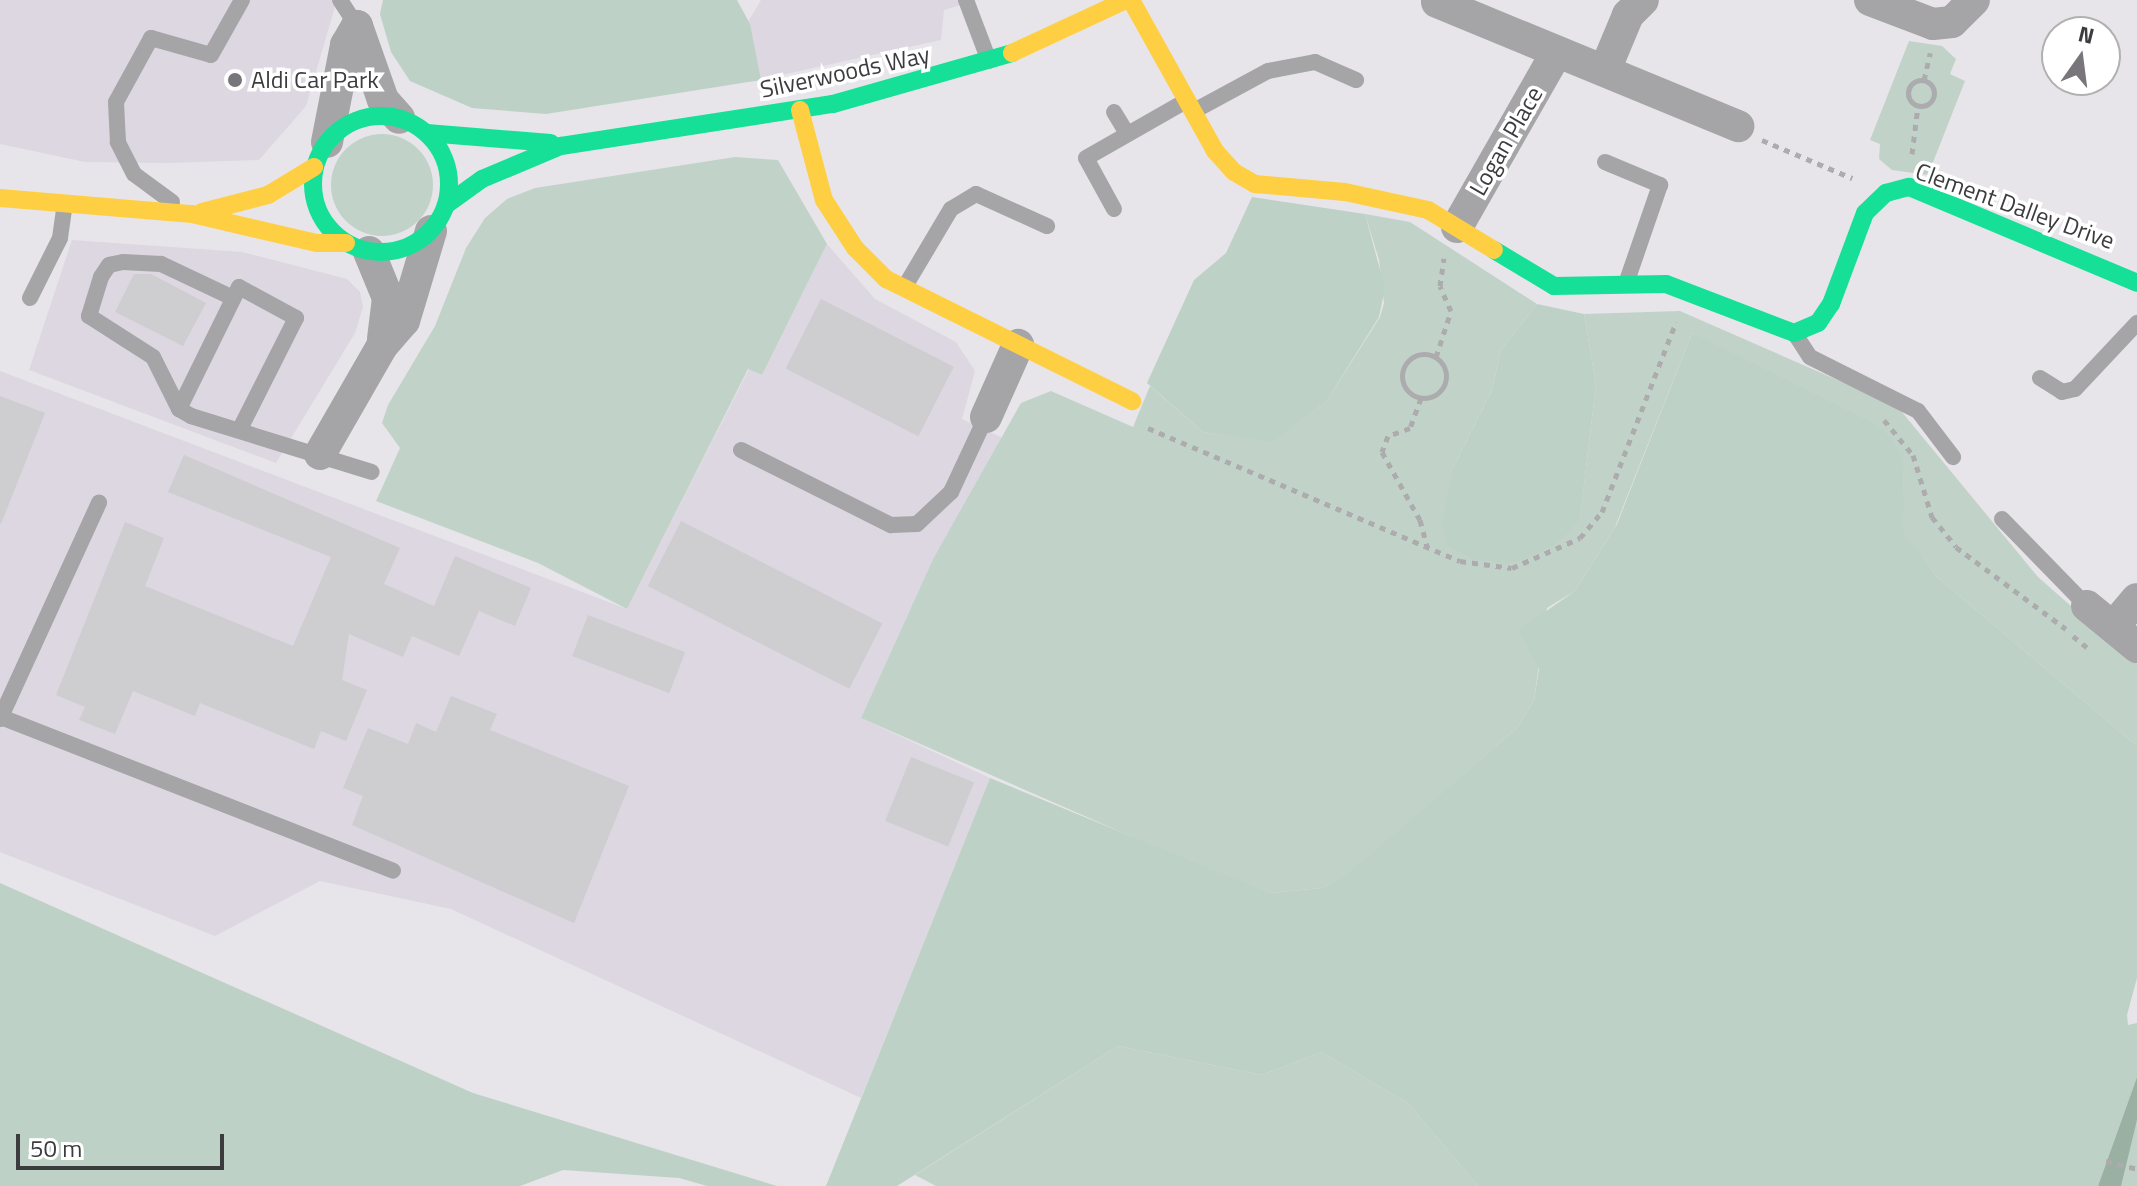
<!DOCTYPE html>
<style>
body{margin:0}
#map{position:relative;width:2137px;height:1186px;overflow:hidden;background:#e7e5e9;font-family:"Titillium Web",sans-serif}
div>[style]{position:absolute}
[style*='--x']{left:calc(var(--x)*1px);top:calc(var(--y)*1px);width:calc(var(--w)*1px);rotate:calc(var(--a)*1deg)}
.built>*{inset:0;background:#dcd7e1}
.green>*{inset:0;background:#c1d3c9}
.round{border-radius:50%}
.forest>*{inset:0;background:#bed1c6}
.water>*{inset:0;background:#99b0a2}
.building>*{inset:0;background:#cecdd0;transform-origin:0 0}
.path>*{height:5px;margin-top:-2.5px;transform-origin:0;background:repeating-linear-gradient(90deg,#acabae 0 6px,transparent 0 12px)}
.path>.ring{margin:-2.5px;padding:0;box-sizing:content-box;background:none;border:5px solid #acabae;border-radius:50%}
.lane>*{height:16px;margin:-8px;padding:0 8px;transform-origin:8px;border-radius:8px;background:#a5a4a6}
.street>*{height:32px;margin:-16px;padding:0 16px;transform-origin:16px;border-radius:16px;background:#a5a4a6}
.fast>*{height:18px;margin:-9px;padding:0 9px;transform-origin:9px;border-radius:9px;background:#16e098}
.fast>.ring{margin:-9px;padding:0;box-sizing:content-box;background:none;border:18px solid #16e098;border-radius:50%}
.slow>*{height:18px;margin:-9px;padding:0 9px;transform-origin:9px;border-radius:9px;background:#ffcf43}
.dots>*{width:22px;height:22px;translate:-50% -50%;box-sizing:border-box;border:4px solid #fff;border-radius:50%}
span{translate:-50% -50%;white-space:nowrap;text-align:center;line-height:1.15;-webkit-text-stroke:7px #fff;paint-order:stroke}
.street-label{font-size:24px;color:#3c3b3e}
.poi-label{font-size:24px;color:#3c3b3e}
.left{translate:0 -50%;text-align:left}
.north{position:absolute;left:2041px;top:16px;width:80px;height:80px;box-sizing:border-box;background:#fff;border:2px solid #b1b1b2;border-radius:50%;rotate:14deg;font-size:22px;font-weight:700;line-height:32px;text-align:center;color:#3c3b3e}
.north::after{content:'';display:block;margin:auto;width:28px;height:36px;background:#78767a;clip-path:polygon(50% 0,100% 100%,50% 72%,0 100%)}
.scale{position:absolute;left:16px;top:1134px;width:208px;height:36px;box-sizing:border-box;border:4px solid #3c3b3e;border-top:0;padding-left:10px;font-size:24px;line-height:28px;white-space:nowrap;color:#3c3b3e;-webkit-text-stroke:6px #fff;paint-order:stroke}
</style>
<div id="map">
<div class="built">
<div style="clip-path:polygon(0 0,337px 0,306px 106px,259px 160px,167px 163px,85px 162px,0 144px)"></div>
<div style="clip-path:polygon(761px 0,977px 0,944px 10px,941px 40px,754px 81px,742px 32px)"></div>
<div style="clip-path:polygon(72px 240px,242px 252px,347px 279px,360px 292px,363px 307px,355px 333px,276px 463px,29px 370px)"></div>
<div style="clip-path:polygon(827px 244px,875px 299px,956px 342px,975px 371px,962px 419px,1003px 438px,933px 559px,861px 718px,990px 778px,861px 1098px,451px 909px,320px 881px,215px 936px,0 852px,0 371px,627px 609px,749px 369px,762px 375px)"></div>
</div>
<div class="green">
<div style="clip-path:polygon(1909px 41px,1942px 46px,1956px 59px,1950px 74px,1965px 81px,1928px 175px,1892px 170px,1879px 159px,1880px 144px,1870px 140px)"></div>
<div class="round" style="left:331px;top:134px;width:102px;height:102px"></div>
<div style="clip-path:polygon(735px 157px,778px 160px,827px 244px,762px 375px,748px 369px,627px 609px,538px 563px,376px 501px,400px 448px,382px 423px,388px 405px,435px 326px,466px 248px,485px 218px,507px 199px,535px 188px)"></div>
<div style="clip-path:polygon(1365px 214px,1410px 222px,1537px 304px,1501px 350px,1492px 390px,1453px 468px,1510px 564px,1563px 540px,1580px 518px,1596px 384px,1584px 314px,1680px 311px,1897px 406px,2038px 577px,2137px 664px,2137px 746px,1936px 576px,1902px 532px,1904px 464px,1692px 333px,1615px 527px,1575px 591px,1547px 608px,1534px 700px,1517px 728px,1345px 877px,1322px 888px,1269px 893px,1242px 885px,861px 718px,933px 559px,1021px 403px,1051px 391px,1133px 427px,1150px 386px,1203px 432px,1271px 441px,1326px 402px,1380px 317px,1384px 303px,1379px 260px)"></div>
<div style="clip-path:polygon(1118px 1046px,1262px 1075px,1321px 1052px,1408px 1103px,1478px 1186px,936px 1186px,915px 1175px)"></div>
<div style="clip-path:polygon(2137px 1120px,2137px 1186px,2121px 1186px,2120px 1174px)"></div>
</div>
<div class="forest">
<div style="clip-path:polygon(383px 0,737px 0,750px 24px,761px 80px,546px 114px,472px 108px,410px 81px,391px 52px,380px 14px)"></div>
<div style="clip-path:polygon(1252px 197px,1365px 214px,1385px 288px,1379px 317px,1326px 402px,1271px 442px,1203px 432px,1147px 383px,1194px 280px,1226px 253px)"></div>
<div style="clip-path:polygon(1537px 304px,1584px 314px,1596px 384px,1580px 519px,1563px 540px,1530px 557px,1510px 564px,1477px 560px,1449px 547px,1442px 526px,1453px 468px,1492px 390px,1501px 350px)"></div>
<div style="clip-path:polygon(1692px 333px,1877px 425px,1894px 441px,1904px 464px,1903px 532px,1936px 576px,2137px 746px,2137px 978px,2127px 1015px,2128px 1025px,2137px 1023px,2137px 1077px,2098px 1186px,1478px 1186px,1408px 1103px,1321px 1052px,1262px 1075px,1118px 1046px,897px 1186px,826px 1186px,990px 778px,1269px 893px,1322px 888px,1344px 877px,1517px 728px,1534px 700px,1539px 669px,1519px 630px,1575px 591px,1617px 524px)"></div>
<div style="clip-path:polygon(0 883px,473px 1093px,777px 1186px,707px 1186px,679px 1178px,563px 1170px,520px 1186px,0 1186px)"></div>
</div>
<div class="water">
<div style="clip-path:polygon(2137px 1077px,2137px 1120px,2121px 1186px,2098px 1186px)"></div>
</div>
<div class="building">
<div style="clip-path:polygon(134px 274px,151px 274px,206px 303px,183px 346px,115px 312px)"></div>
<div style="left:821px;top:299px;width:149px;height:78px;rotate:27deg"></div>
<div style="clip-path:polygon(0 396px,45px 413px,1px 524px,0 523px)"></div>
<div style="clip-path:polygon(184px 455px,400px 548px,384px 584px,434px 606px,455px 556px,531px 588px,515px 626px,479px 611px,459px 656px,412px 636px,403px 657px,349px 634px,342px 680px,367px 690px,346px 741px,321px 731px,314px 749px,200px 703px,195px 716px,133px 691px,115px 734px,79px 720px,85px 707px,56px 695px,125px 522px,164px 538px,145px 586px,293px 646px,331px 557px,168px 492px)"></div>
<div style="left:681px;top:521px;width:226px;height:73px;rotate:27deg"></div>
<div style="left:588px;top:615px;width:104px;height:44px;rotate:21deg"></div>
<div style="clip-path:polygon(451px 696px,497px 714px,490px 730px,629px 786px,574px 923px,352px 825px,363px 796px,343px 788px,368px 728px,408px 744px,416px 723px,436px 732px)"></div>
<div style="left:911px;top:757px;width:68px;height:69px;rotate:22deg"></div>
</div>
<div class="path">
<div class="ring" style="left:1908px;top:80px;width:21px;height:21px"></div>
<div style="--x:1924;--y:80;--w:28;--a:-77"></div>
<div style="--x:1762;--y:140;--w:98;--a:22.9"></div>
<div style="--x:1912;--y:154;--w:48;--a:-82.9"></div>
<div class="ring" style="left:1402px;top:354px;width:39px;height:39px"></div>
<div style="--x:1436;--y:357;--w:48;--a:-71.9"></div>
<div style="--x:1451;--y:311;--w:27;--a:-114"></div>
<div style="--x:1440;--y:286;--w:28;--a:-82"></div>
<div style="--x:1421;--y:398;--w:32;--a:110"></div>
<div style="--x:1410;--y:428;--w:23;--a:160"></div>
<div style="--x:1388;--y:436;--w:17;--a:111"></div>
<div style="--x:1382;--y:452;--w:78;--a:60.8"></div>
<div style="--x:1420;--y:520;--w:27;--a:75"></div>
<div style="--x:1884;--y:420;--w:45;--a:50.4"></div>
<div style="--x:1913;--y:455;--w:65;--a:73"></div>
<div style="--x:1932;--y:517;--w:38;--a:51"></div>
<div style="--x:1956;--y:547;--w:137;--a:36.7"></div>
<div style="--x:1148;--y:428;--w:339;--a:23.1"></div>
<div style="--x:1460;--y:561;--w:52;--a:7.7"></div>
<div style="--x:1512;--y:568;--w:74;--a:-23.8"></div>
<div style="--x:1580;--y:538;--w:34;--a:-50"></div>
<div style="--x:1602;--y:512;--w:204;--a:-68.7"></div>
<div style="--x:2073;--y:636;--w:22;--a:39"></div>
<div style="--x:2106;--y:1161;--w:32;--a:14"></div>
</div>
<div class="lane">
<div style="--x:340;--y:0;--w:31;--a:57"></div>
<div style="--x:966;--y:0;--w:65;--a:69.3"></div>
<div style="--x:1194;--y:111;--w:84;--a:-28.4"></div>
<div style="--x:1268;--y:71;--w:48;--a:-10.8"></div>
<div style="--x:1315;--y:62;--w:45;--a:23.7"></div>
<div style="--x:1114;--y:112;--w:23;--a:59"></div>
<div style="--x:1605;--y:162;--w:60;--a:22.7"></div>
<div style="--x:1660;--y:185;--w:102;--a:109"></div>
<div style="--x:172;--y:202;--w:47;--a:-143.6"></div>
<div style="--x:134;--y:174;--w:36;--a:-117"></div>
<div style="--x:118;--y:142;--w:40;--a:-92.9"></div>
<div style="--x:116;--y:102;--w:73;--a:-61.3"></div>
<div style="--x:151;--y:38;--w:62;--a:15.8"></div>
<div style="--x:211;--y:55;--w:63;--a:-60.6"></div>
<div style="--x:1114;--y:209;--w:58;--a:-118.8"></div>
<div style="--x:1086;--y:158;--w:115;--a:-29.7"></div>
<div style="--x:904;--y:288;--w:92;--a:-59.3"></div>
<div style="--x:951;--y:209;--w:29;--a:-31"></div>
<div style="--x:976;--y:194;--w:78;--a:24.3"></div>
<div style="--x:30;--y:298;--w:67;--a:-63.4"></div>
<div style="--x:60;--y:238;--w:28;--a:-82"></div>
<div style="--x:233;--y:298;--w:80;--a:-154.7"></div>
<div style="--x:161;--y:264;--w:38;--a:-177"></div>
<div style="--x:123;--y:262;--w:14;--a:168"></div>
<div style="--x:109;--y:265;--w:14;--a:124"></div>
<div style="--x:101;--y:277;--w:41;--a:107.1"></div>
<div style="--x:89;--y:316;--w:76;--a:32.6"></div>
<div style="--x:153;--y:357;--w:58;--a:63.4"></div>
<div style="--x:179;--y:409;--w:14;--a:30"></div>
<div style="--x:191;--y:416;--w:189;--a:17.2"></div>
<div style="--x:1795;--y:334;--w:27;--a:57"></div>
<div style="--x:1810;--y:357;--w:121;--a:26.6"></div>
<div style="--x:1918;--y:411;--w:58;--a:52.7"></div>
<div style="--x:2040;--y:378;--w:26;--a:32"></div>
<div style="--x:2062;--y:392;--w:13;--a:-13"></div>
<div style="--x:2075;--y:389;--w:91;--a:-46.8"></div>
<div style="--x:179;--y:409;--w:136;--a:-63.8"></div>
<div style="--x:239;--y:287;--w:65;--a:28.5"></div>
<div style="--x:296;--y:318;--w:122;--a:116.8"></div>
<div style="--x:741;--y:450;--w:168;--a:26.6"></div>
<div style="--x:891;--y:525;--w:26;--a:-2"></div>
<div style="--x:917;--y:524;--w:47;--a:-43.3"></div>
<div style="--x:951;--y:492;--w:83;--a:-65"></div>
<div style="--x:2002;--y:519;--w:122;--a:45.7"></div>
<div style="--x:1;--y:717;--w:421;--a:21.4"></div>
<div style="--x:0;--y:719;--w:238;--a:-65.4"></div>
</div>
<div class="street">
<div style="--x:1870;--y:0;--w:67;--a:20.9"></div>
<div style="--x:1933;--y:24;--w:19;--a:-6"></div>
<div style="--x:1952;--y:22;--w:31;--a:-45"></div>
<div style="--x:1437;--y:2;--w:326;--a:22.4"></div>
<div style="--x:1605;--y:70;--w:60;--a:-67.3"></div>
<div style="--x:1628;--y:15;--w:21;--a:-45"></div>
<div style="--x:327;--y:142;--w:99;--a:-78.9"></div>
<div style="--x:346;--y:45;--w:22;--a:-60"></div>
<div style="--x:357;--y:26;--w:78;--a:70.6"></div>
<div style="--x:383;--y:100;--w:24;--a:48"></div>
<div style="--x:1457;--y:227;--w:198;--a:-60.3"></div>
<div style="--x:369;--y:252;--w:50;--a:67.6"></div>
<div style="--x:388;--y:298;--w:41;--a:97"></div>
<div style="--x:986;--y:417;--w:79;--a:-66"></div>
<div style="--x:320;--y:454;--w:125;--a:-60.1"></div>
<div style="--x:382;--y:346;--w:33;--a:-49"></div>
<div style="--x:404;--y:321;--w:94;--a:-73.3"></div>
<div style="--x:2087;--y:606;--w:65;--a:39.4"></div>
<div style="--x:2114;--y:626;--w:35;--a:-50"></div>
</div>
<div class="fast">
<div class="ring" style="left:313px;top:116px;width:118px;height:118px"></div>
<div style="--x:427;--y:133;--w:124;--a:4.6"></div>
<div style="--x:446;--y:205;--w:44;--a:-35.8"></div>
<div style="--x:482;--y:179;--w:86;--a:-22.7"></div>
<div style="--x:561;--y:146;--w:275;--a:-8.8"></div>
<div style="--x:833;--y:104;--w:186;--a:-15.9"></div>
<div style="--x:1494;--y:250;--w:70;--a:31"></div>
<div style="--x:1554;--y:286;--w:112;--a:-1"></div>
<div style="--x:1666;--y:284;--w:137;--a:20.9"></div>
<div style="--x:1794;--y:333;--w:26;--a:-23"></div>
<div style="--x:1818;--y:323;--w:23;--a:-56"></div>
<div style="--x:1831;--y:304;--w:97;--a:-69.5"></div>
<div style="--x:1865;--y:213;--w:29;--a:-44"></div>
<div style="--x:1886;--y:193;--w:24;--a:-15"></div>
<div style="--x:1909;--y:187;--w:247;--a:22.8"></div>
</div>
<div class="slow">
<div style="--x:1131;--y:0;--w:173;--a:60.9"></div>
<div style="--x:1215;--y:151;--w:28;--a:48"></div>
<div style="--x:1234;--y:172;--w:24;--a:30"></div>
<div style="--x:1255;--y:184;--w:90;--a:5.1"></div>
<div style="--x:1345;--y:192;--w:85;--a:12.2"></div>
<div style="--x:1428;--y:210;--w:77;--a:31.2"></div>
<div style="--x:1012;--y:53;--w:126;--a:-24.9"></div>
<div style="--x:800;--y:110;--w:93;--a:75.1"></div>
<div style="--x:824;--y:200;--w:57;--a:57.1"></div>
<div style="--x:855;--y:248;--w:44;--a:45"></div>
<div style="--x:886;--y:279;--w:275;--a:26.4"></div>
<div style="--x:0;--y:198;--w:193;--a:4.8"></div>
<div style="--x:192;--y:214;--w:128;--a:13.1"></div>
<div style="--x:317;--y:243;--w:29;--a:0"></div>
<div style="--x:202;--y:212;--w:68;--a:-14.4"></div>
<div style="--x:268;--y:195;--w:54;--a:-31.3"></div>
</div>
<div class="dots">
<div style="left:235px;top:80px;background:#78767a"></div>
</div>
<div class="street-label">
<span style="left:845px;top:72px;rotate:-12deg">Silverwoods Way</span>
<span style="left:1506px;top:141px;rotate:-60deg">Logan Place</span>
<span style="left:2015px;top:206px;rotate:20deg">Clement Dalley Drive</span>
</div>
<div class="poi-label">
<span class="left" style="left:251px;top:80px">Aldi Car Park</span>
</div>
<div class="north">N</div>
<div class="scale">50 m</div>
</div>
